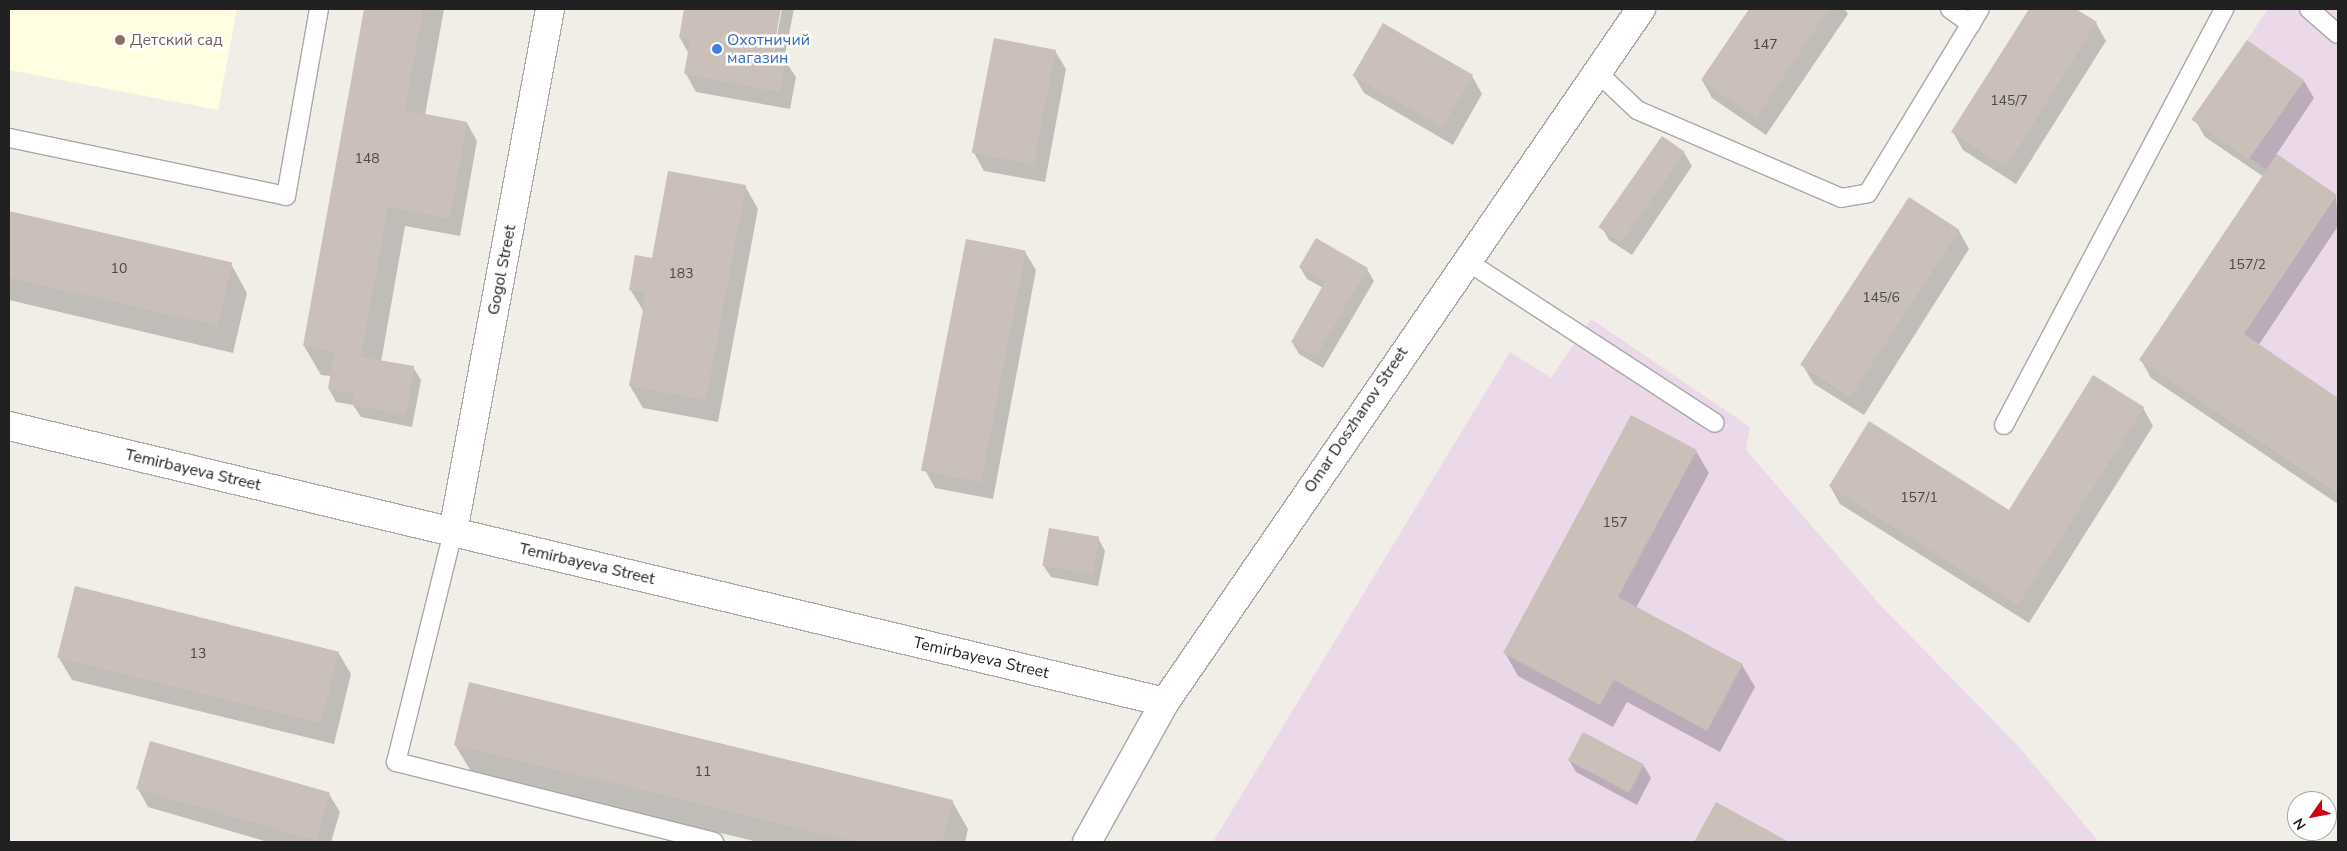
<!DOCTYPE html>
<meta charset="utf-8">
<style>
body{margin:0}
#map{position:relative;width:2347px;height:851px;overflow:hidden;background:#f1ede7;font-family:"Nunito Sans",sans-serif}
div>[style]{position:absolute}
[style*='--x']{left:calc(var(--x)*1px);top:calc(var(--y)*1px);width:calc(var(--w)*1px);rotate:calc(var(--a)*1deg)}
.industrial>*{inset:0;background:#ebd8e9}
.education>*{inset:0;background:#fffde2}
.shadow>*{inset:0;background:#0003}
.building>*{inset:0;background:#cabfb9;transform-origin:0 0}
.roads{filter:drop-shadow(1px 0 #a8a8a8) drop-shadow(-1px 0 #a8a8a8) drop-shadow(0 1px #a8a8a8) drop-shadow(0 -1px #a8a8a8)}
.service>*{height:18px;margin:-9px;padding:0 9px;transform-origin:9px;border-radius:9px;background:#fff}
.minor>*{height:28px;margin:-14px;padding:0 14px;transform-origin:14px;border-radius:14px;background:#fff}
.tertiary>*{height:28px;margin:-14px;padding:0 14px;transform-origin:14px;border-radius:14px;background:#fff}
.dots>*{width:14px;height:14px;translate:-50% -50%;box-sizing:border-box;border:2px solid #fff;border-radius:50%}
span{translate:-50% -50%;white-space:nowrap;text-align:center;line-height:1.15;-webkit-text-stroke:5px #fff;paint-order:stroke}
.number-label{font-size:14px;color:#4b4847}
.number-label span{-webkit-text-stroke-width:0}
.education-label{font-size:16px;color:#785e54}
.left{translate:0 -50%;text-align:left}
.shop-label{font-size:16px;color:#366cbe}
.street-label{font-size:16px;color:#212121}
.frame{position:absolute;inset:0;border:10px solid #212121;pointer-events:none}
.north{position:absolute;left:2287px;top:791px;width:50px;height:50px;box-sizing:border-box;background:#fff;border:1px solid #a6a6a6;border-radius:50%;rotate:237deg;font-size:14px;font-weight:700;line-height:20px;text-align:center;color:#212121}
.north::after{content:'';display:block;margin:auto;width:18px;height:22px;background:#d1000f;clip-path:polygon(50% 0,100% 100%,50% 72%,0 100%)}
</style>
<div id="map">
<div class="industrial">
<div style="clip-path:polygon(2268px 9px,2338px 9px,2338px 494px,2139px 360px,2267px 170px,2193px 120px)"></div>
<div style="clip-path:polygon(1591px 319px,1750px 427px,1746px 450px,1881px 606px,2018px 746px,2099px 842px,1213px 842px,1510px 352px,1551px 378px)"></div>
</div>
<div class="education">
<div style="clip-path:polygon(9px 9px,237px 9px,218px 110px,9px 70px)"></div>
</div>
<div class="shadow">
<div style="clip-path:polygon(365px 9px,444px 9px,425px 115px,467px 123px,477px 141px,460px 236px,405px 226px,381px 362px,413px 367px,421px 380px,412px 427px,361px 417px,353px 405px,336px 402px,329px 389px,331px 376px,321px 375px,304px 346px)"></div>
<div style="clip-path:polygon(685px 9px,780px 9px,772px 62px,782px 9px,794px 9px,784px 59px,796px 77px,790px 109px,696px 92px,686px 74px,689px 54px,680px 38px)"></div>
<div style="clip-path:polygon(1750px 9px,1845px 9px,1848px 14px,1766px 135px,1712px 98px,1702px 80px)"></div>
<div style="clip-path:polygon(2030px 9px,2074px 9px,2096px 23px,2106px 41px,2016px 184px,1963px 150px,1953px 132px)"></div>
<div style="clip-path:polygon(1055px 51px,1066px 69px,1045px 182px,984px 171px,974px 153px)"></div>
<div style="clip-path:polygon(1354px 76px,1472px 76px,1482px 94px,1453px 145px,1364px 93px)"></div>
<div style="clip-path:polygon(2304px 81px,2314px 98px,2276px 155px,2336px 196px,2338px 226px,2258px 346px,2338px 400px,2338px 504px,2151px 378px,2141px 360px,2264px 177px,2205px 137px,2195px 120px)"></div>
<div style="clip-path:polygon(1662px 138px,1684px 153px,1692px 166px,1632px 255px,1609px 240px,1602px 228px)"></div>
<div style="clip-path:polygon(745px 186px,758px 209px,718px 422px,643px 408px,630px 386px,644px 312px,630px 289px,653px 259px)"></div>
<div style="clip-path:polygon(1909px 199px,1959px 231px,1969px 249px,1864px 415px,1814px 384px,1803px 366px)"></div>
<div style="clip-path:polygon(9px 212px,231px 264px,247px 293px,233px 353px,9px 300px)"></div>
<div style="clip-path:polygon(1025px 252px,1036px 270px,993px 499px,935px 488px,925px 470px)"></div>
<div style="clip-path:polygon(1300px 267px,1367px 269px,1374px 281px,1323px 368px,1299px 354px,1292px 342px,1323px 288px,1307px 279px)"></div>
<div style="clip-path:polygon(2143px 408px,2153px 426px,2029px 623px,1840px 504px,1830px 486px,2009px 511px)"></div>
<div style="clip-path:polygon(1696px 451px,1709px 473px,1636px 608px,1742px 665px,1755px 687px,1720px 752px,1627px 702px,1613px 727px,1518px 676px,1505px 653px)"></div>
<div style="clip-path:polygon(1098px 538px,1105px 551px,1098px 586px,1051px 577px,1043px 565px)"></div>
<div style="clip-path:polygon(338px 652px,351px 674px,334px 744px,72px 680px,59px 658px)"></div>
<div style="clip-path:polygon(455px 745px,952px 801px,968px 829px,965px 842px,758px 842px,472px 773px)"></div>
<div style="clip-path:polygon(1569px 760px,1644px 766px,1651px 778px,1637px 805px,1576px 772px)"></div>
<div style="clip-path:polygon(138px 789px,329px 794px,340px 812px,331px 842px,268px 842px,148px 807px)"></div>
<div style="clip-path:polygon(1716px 803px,1786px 842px,1695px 842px)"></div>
</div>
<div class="building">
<div style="clip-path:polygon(364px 9px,423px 9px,405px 110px,467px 122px,450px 219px,388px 207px,361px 357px,414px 366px,406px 415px,352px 405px,354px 394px,328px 389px,334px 352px,303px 346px)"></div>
<div style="clip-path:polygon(684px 9px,781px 9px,772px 56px,786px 58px,780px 92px,684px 74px,690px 41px,679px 38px)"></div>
<div style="clip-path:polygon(1749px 9px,1829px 9px,1756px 118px,1701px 80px)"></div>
<div style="clip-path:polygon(2029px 9px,2076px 9px,2097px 22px,2006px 167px,1951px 132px)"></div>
<div style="left:1383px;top:23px;width:104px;height:61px;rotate:30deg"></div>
<div style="left:994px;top:38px;width:63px;height:117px;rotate:11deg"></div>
<div style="left:2247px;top:40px;width:70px;height:97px;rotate:35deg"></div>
<div style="left:1662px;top:136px;width:28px;height:111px;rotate:35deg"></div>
<div style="clip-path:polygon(2277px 154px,2337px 195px,2244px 334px,2338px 398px,2338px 494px,2139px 360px)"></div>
<div style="clip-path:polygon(668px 171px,746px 185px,706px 400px,629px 386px,646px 293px,629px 290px,635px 255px,652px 258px)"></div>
<div style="left:1909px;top:197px;width:60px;height:200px;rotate:33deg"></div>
<div style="left:9px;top:211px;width:229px;height:65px;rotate:13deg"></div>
<div style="clip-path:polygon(1316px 238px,1368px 268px,1316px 356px,1291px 342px,1325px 282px,1299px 267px)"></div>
<div style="left:966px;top:239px;width:61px;height:236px;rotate:11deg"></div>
<div style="clip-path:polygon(2093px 375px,2144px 407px,2018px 606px,1829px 486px,1869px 421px,2009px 510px)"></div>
<div style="clip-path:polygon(1631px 415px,1697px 450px,1618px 597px,1743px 664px,1707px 731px,1614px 680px,1600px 705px,1503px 653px)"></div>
<div style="left:1049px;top:528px;width:51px;height:38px;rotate:10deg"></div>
<div style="left:75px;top:586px;width:272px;height:74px;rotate:14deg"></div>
<div style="clip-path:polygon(469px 682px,953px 800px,942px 842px,857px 842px,454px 745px)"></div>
<div style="left:1583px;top:732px;width:69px;height:32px;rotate:28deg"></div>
<div style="left:150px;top:741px;width:187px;height:50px;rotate:16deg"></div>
<div style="clip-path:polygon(1716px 802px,1789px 842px,1694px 842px)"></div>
</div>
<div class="roads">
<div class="service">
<div style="--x:1950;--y:9;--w:26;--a:36"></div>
<div style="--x:2309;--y:9;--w:38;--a:41"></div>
<div style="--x:1597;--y:72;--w:55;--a:43.5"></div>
<div style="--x:1637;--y:110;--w:222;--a:23.3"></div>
<div style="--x:1841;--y:198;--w:27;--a:-10"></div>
<div style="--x:1868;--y:193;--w:215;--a:-58.7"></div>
<div style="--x:9;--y:138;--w:283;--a:11.8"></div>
<div style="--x:286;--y:196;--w:190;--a:-80"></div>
<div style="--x:1465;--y:260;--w:298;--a:33.1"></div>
<div style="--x:2004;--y:425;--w:471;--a:-62.1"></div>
<div style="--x:453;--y:532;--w:237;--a:103.9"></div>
<div style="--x:396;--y:762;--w:328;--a:14.1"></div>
</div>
<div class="minor">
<div style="--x:453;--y:532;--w:532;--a:-79.49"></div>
</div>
<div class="tertiary">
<div style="--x:9;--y:426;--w:1188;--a:13.43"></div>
<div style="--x:1087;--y:842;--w:160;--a:-60.9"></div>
<div style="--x:1165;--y:702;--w:841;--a:-55.52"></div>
</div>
</div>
<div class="dots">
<div style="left:120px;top:40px;background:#8d6e63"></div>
<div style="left:717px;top:49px;background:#3f7fe0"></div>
</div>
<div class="number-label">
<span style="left:1765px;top:45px">147</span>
<span style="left:2009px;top:101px">145/7</span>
<span style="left:367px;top:159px">148</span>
<span style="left:2247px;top:265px">157/2</span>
<span style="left:119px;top:269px">10</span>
<span style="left:681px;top:274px">183</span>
<span style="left:1881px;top:298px">145/6</span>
<span style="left:1919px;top:498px">157/1</span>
<span style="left:1615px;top:523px">157</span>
<span style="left:198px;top:654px">13</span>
<span style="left:703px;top:772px">11</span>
</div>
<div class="education-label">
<span class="left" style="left:130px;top:40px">Детский сад</span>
</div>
<div class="shop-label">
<span class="left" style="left:727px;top:49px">Охотничий<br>магазин</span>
</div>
<div class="street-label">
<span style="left:502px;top:270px;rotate:-79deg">Gogol Street</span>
<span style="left:1356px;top:420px;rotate:-56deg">Omar Doszhanov Street</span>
<span style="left:193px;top:470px;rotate:13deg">Temirbayeva Street</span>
<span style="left:587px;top:564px;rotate:13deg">Temirbayeva Street</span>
<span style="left:981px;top:658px;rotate:13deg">Temirbayeva Street</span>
</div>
<div class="frame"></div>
<div class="north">N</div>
</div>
